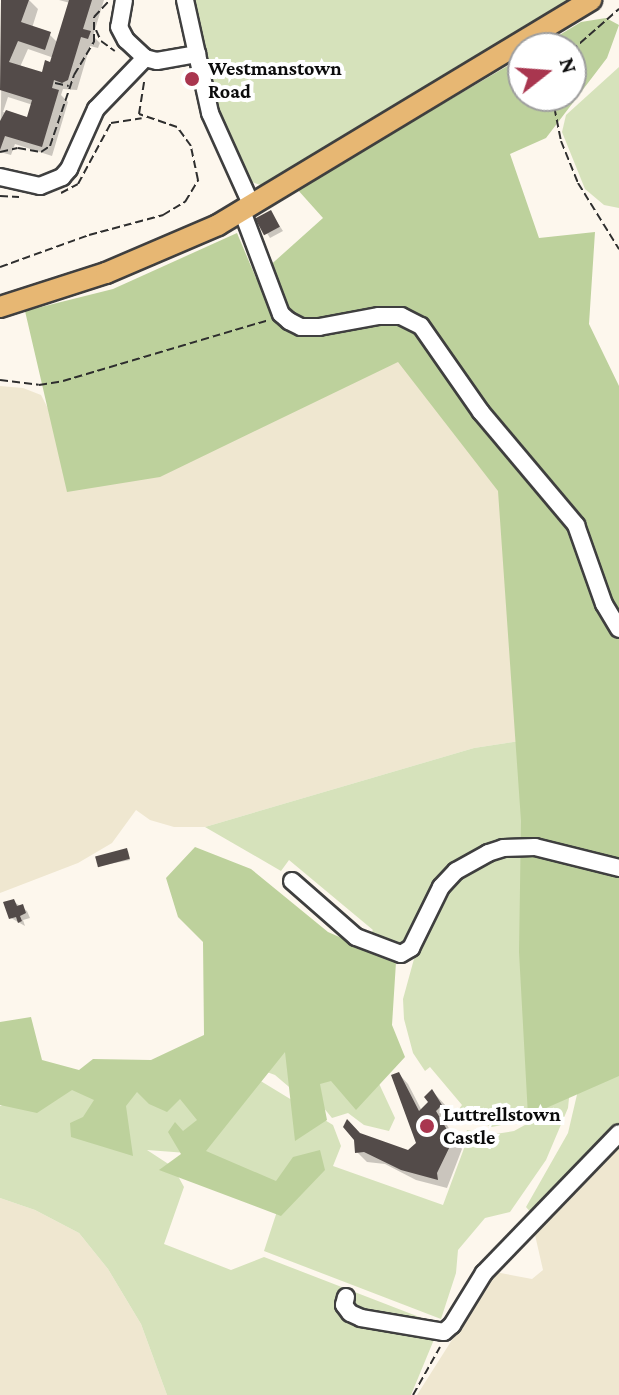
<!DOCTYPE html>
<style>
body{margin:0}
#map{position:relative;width:619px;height:1395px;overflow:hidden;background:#fdf7ed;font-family:"Crimson Pro",serif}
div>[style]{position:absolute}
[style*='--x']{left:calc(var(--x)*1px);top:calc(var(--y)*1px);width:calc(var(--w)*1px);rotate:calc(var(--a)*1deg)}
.farmland>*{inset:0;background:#efe7d0}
.green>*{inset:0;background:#d6e2bb}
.forest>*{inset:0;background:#bdd19c}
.shadow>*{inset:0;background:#0003}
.building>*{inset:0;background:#534b49;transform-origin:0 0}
.path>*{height:2px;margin-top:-1px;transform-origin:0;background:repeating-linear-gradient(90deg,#2e2e2e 0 8px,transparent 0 12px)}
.roads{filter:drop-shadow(2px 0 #3f3f3f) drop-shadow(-2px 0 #3f3f3f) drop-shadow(0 2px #3f3f3f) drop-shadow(0 -2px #3f3f3f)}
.minor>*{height:16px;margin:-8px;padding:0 8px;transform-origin:8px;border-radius:8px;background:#fff}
.major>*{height:20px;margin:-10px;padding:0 10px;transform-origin:10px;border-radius:10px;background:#e7b773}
.dots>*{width:22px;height:22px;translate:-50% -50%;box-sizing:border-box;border:4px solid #fff;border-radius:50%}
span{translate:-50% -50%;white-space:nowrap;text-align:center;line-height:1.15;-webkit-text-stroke:8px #fff;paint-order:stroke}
.poi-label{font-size:20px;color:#0c0c0c;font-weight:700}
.left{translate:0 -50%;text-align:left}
.north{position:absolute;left:507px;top:32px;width:80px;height:80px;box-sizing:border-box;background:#fff;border:2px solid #9e9e9e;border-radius:50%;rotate:73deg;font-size:22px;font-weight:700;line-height:32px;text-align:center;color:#0c0c0c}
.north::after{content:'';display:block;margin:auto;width:28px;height:36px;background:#a9364f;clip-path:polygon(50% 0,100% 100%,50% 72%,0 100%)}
</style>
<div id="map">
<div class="farmland">
<div style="clip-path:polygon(410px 347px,513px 486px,520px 741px,474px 748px,205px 827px,174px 827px,150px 820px,136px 810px,112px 843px,78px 863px,0 893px,0 386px,23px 388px,41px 395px,70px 451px)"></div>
<div style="clip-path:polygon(619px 1142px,619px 1395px,417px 1395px,495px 1272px,532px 1279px,543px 1270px,535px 1235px,537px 1225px)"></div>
<div style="clip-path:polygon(0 1198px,35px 1210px,79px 1233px,108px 1269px,141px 1324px,167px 1395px,0 1395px)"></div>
</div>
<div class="green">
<div style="clip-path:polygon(193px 0,590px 0,266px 187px,249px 181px,220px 121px)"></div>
<div style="clip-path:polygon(619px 67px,619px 208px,604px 205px,585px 189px,562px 132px,566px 115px)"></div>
<div style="clip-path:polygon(520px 741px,530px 844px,460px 864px,405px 949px,367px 938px,373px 930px,289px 860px,281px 871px,205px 827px,474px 748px)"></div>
<div style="clip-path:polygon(535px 852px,535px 1107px,506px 1124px,492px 1127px,465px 1116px,459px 1109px,462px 1105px,430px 1067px,425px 1071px,413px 1053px,404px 1019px,403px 999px,417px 948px,439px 897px,470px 868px,507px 853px)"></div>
<div style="clip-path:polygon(258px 1040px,368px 1060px,395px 1118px,389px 1131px,364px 1125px,348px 1113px,332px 1118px,323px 1107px,295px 1092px,275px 1075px,256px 1068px)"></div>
<div style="clip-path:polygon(619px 1057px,619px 1129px,534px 1216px,526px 1207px,568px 1133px,579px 1086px)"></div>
<div style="clip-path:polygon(57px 1074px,259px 1080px,333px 1125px,341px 1146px,333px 1166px,443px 1205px,466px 1143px,463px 1141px,467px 1130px,489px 1135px,514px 1131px,534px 1120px,571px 1079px,568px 1108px,546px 1160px,510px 1212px,485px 1218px,458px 1250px,456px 1273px,441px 1319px,264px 1251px,285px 1187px,187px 1153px,147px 1150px,173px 1167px,184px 1187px,164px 1244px,231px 1270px,264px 1257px,440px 1325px,411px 1395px,167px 1395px,141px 1324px,108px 1269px,79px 1233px,35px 1210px,0 1198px,0 1106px,19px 1099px)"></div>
</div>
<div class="forest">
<div style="clip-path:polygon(606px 18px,619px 25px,607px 58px,546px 138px,510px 154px,539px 238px,595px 232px,589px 324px,619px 386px,619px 1076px,528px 1116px,519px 952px,521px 821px,498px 491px,398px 362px,160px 477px,67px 492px,25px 311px,113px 289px,237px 233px,256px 278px,323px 218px,297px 189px,523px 57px,523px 96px,571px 96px,571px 48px,538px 48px,581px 22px)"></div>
<div style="clip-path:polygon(195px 847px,251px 869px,328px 932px,396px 962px,392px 1025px,405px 1057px,356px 1110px,331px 1081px,320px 1084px,327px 1120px,295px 1141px,285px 1052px,206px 1151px,276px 1181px,293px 1157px,320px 1150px,325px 1170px,281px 1216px,159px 1170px,181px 1154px,168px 1132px,175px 1122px,183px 1131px,197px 1120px,180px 1099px,167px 1112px,149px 1104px,137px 1092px,126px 1106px,133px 1156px,71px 1137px,70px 1123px,83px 1117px,94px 1100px,72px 1090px,37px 1113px,0 1105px,0 1022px,31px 1017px,42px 1060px,79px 1070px,93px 1059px,151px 1060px,204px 1035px,203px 942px,178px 917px,166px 878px)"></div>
</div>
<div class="shadow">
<div style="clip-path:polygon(evenodd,3px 0,29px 0,38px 9px,32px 28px,49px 34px,58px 43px,70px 3px,59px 0,104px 0,93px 36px,100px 43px,98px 48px,90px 46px,77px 90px,63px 89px,61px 95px,68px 102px,52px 156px,15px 144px,11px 155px,0 152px,3px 0,28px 49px,54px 58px,43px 74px,20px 67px,28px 49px,3px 0,8px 97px,33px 105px,29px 120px,3px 112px,8px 97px)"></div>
<div style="clip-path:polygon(271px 213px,283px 231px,270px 238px,258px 219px)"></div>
<div style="clip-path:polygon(128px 851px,130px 860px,99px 866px)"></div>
<div style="clip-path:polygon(13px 901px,27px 911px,30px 918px,23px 920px,25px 926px,11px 918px)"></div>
<div style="clip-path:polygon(399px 1074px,408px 1084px,422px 1111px,431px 1102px,432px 1091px,447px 1107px,445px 1110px,450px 1116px,445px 1122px,462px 1149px,447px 1188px,416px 1180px,385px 1164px,367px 1162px,357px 1152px,360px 1135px,408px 1153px,418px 1143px)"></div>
</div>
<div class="building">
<div style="clip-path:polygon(1px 0,29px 0,21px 22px,51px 32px,45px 50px,18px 41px,9px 62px,42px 72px,45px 60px,50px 62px,69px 0,92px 0,83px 29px,91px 31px,88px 39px,81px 37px,68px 80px,62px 83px,54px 80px,52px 88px,59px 90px,42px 147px,5px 136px,0 150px,0 121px,6px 110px,27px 117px,32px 100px,0 90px)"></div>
<div style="left:271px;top:210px;width:19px;height:18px;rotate:62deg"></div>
<div style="left:127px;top:848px;width:11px;height:33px;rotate:75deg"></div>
<div style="clip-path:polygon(14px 899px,17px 906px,23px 904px,26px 913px,20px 916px,22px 921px,18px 923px,16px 917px,9px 919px,3px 902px)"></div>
<div style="clip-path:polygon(399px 1072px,419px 1111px,428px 1102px,424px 1097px,432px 1089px,442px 1105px,436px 1111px,453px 1140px,437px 1173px,438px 1180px,401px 1170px,364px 1152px,355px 1153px,354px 1140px,343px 1127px,347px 1119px,360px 1133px,408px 1150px,416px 1143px,391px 1075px)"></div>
</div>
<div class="path">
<div style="--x:96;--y:30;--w:12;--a:66"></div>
<div style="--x:101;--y:41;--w:17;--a:36"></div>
<div style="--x:571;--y:51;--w:64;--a:-41.2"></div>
<div style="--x:55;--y:83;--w:14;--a:12"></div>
<div style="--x:552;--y:96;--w:46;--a:78.7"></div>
<div style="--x:561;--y:141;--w:45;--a:68"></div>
<div style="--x:578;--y:183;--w:78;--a:58.2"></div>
<div style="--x:0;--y:152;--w:18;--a:-13"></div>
<div style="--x:18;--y:148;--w:23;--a:10"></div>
<div style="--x:41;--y:152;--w:11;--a:-34"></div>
<div style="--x:50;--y:146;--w:75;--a:-71.3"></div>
<div style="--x:74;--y:75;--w:39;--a:-59"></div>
<div style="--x:94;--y:42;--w:25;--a:-90"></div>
<div style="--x:94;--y:17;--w:22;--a:-47"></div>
<div style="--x:61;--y:193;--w:19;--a:-28"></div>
<div style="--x:78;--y:184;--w:69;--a:-61.6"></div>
<div style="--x:111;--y:123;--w:31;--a:-9"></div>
<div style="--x:0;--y:196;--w:19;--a:3"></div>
<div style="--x:0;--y:267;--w:95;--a:-19.8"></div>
<div style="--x:89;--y:235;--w:77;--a:-15.1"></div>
<div style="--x:163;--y:215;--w:26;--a:-31"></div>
<div style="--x:185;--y:202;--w:26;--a:-59"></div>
<div style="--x:198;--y:180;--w:35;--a:-102"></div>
<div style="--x:191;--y:146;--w:24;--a:-126"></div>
<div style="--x:177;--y:127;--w:40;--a:-161.1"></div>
<div style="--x:139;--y:114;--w:33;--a:-81"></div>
<div style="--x:0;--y:380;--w:39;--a:7"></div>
<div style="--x:39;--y:385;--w:24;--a:-9"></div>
<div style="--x:63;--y:381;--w:215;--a:-16.5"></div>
<div style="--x:413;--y:1395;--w:55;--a:-60.6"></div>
</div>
<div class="roads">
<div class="minor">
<div style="--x:124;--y:0;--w:27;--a:100"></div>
<div style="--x:119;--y:27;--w:15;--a:62"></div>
<div style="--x:126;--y:40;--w:26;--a:43"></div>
<div style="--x:145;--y:58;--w:12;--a:14"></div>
<div style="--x:157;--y:61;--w:41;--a:-9.9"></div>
<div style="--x:185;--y:0;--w:116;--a:77.5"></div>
<div style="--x:210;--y:113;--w:102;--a:65.7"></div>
<div style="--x:0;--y:177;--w:41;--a:12.7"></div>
<div style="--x:40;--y:186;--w:24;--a:-22"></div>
<div style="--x:62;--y:177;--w:11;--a:-49"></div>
<div style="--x:69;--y:169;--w:66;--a:-65.8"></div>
<div style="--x:96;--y:109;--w:71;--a:-46.1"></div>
<div style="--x:242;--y:211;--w:110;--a:69.3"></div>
<div style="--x:281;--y:314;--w:11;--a:41"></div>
<div style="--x:289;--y:321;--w:13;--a:27"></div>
<div style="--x:301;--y:327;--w:18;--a:0"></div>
<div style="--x:319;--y:327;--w:61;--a:-10.4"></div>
<div style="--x:379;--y:316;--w:22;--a:0"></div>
<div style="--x:401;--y:316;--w:22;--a:27"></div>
<div style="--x:421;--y:326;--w:105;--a:55.1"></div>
<div style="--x:481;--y:412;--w:148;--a:49.9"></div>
<div style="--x:576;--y:525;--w:84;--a:70.5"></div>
<div style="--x:604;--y:604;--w:29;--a:59"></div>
<div style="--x:292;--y:881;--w:85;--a:41.2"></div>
<div style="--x:356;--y:937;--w:48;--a:20.7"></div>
<div style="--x:401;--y:954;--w:12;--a:-31"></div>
<div style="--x:411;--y:948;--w:68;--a:-63.8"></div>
<div style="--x:441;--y:887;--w:22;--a:-47"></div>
<div style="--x:456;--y:871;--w:37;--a:-29"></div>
<div style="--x:488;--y:853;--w:16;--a:-18"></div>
<div style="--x:503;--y:848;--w:32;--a:-2"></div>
<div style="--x:535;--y:847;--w:87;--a:14"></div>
<div style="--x:346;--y:1297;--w:8;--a:104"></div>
<div style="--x:344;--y:1305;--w:10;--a:53"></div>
<div style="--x:350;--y:1313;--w:12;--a:24"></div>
<div style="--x:361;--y:1318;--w:84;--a:9.6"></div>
<div style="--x:444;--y:1332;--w:11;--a:-41"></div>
<div style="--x:452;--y:1325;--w:61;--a:-58.4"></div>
<div style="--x:484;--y:1273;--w:194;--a:-46"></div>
</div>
<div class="major">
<div style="--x:0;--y:307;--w:111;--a:-17.8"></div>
<div style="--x:106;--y:273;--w:122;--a:-23.2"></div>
<div style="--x:218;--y:225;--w:436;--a:-31.1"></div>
</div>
</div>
<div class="dots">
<div style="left:192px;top:79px;background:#a9364f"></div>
<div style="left:427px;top:1126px;background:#a9364f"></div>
</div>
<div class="poi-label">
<span class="left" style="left:208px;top:80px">Westmanstown<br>Road</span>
<span class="left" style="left:443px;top:1126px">Luttrellstown<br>Castle</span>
</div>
<div class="north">N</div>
</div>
